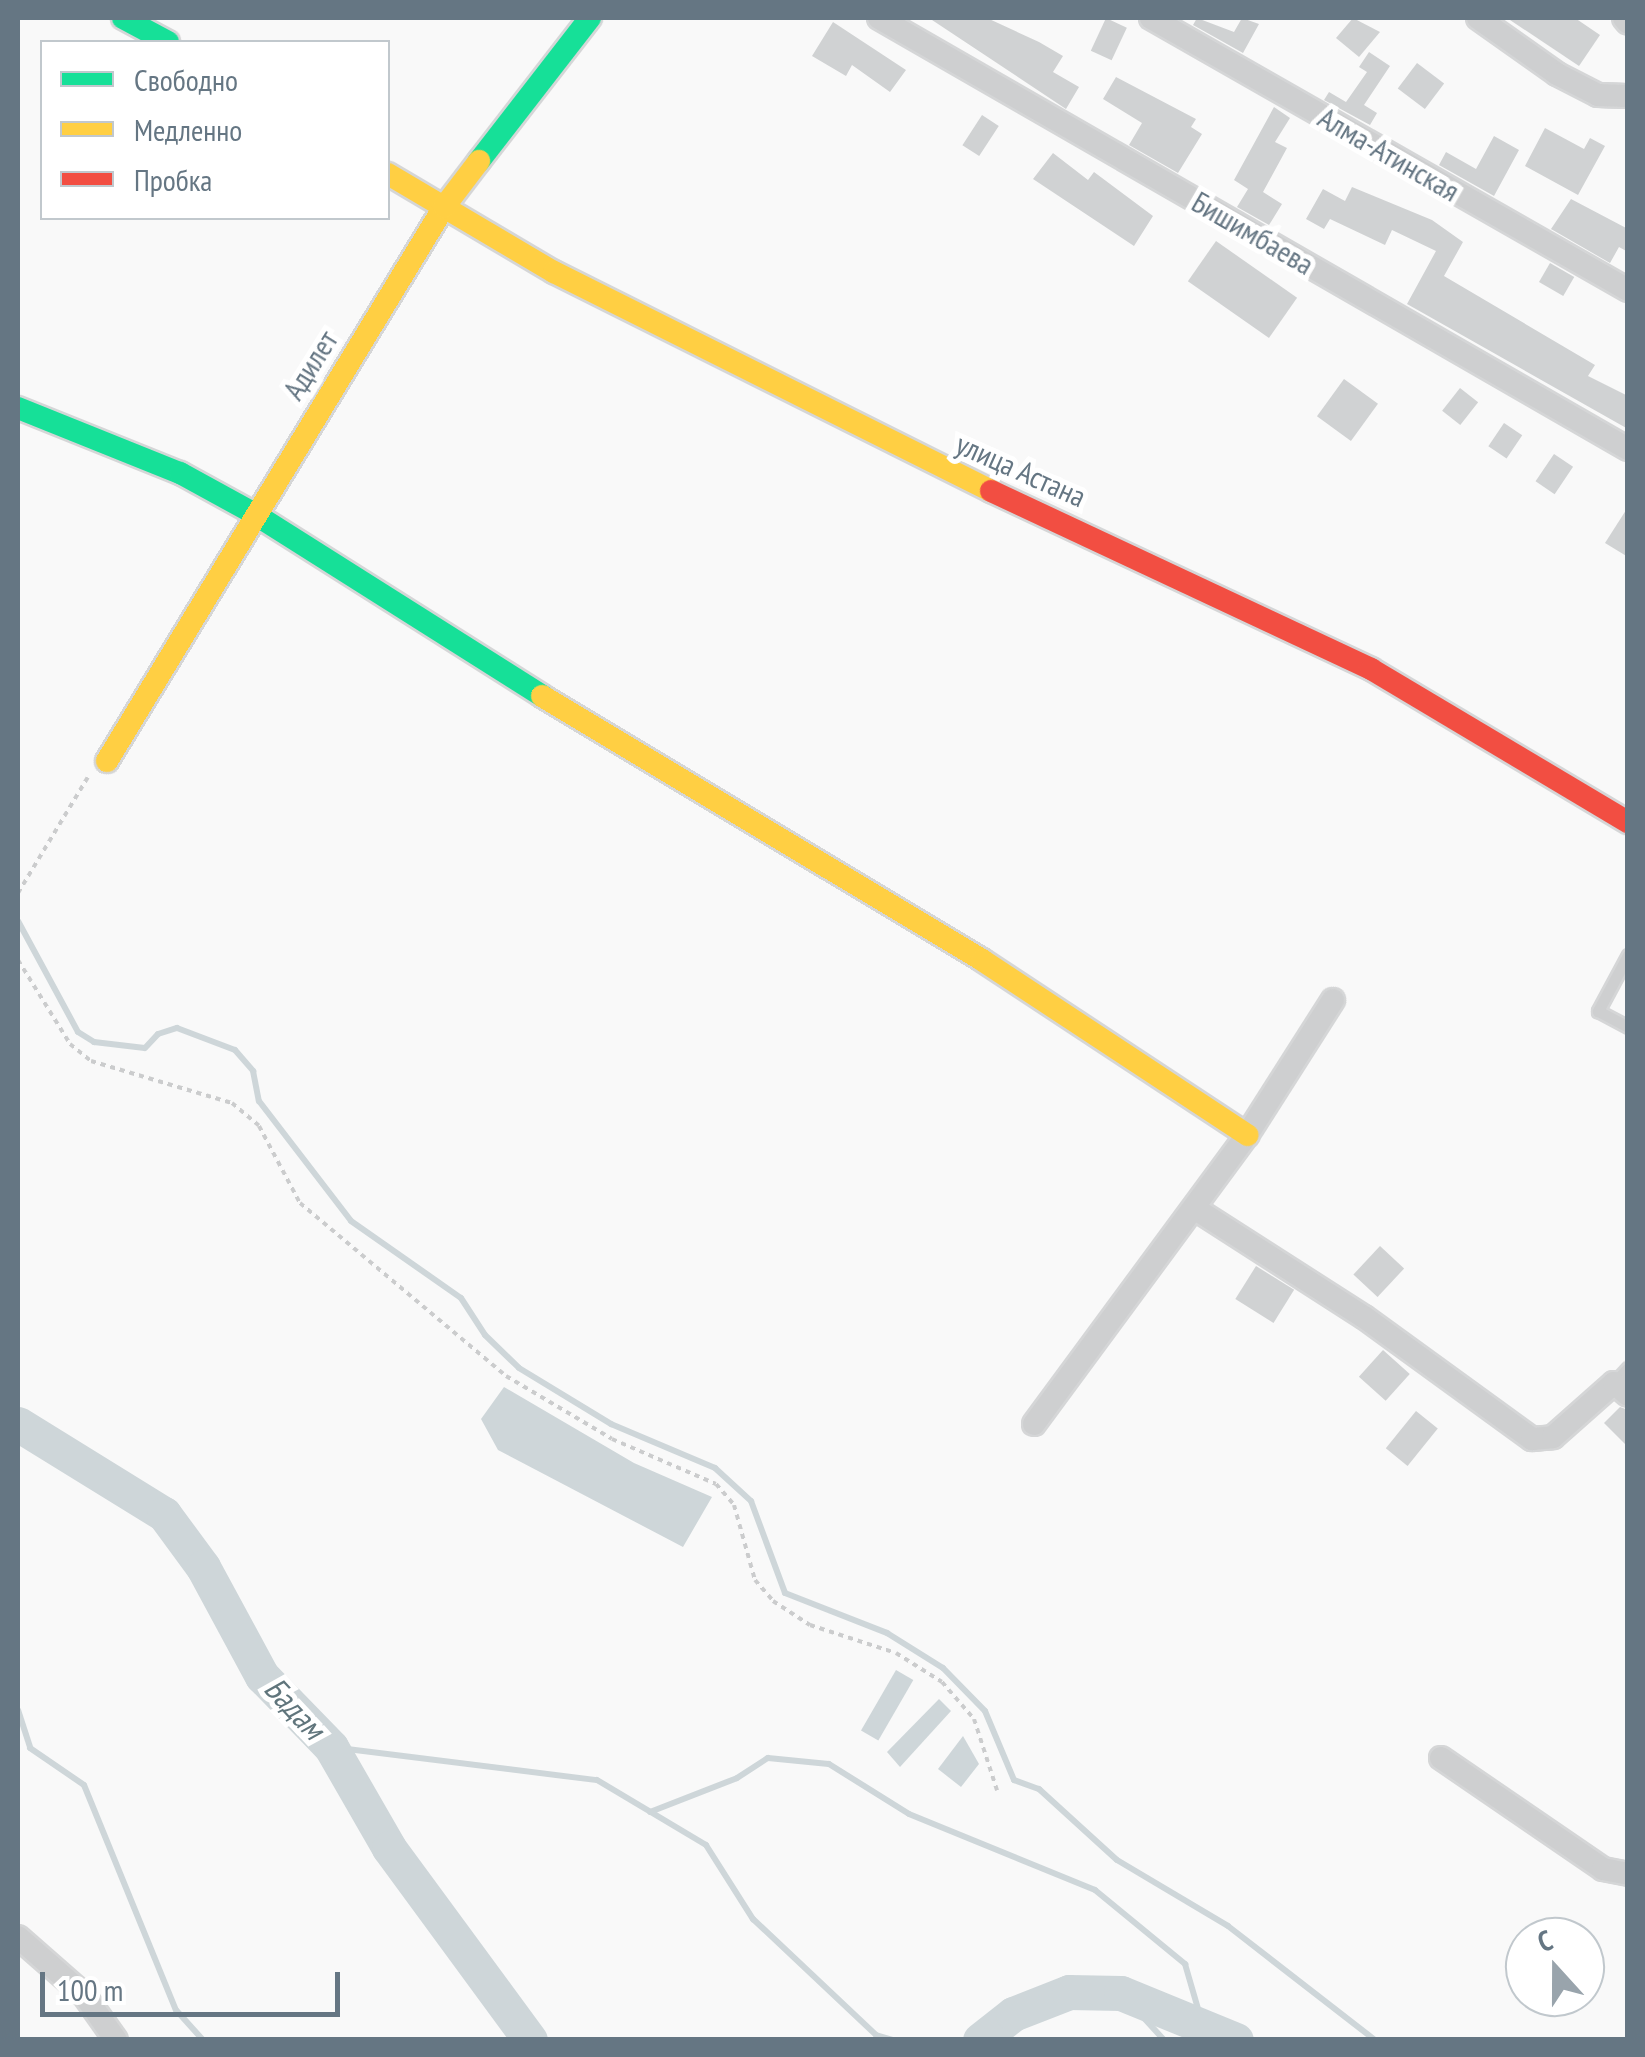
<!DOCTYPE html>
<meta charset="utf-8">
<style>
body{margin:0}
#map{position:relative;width:1645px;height:2057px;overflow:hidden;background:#f9f9f9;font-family:"PT Sans Narrow",sans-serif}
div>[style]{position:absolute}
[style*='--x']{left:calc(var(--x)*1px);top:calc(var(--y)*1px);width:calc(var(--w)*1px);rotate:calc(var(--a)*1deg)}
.water>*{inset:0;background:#ced6d9;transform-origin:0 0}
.stream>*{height:6px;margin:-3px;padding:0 3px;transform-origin:3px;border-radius:3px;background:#ced6d9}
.river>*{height:35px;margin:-17.5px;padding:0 17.5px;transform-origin:17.5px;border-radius:17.5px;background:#ced6d9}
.building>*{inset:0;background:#d0d2d3;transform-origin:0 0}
.path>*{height:4px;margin-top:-2px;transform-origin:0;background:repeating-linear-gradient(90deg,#cbcccd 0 5px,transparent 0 10px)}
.roads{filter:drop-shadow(2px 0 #d5d6d7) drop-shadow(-2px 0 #d5d6d7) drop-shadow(0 2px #d5d6d7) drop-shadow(0 -2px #d5d6d7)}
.lane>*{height:11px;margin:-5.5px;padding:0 5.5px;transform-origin:5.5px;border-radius:5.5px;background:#cecfd0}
.street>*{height:22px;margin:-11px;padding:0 11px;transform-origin:11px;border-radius:11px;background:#cecfd0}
.fast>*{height:22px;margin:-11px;padding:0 11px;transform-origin:11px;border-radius:11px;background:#16e098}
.slow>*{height:22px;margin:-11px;padding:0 11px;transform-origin:11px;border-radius:11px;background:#ffcf43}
.jam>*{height:22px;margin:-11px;padding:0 11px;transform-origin:11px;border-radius:11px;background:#f24e42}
span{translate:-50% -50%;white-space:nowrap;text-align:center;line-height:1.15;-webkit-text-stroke:10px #fff;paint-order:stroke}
.street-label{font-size:30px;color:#657683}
.water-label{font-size:32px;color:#60757c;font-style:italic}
.frame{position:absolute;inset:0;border:20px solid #657683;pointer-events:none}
.legend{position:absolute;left:40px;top:40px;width:350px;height:180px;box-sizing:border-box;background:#fff;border:2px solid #c1c8cd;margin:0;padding:12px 18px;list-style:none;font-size:30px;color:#657683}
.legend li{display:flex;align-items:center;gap:20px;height:50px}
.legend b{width:50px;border:2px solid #c1c8cd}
.north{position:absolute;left:1505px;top:1917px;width:100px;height:100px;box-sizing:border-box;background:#fff;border:2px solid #c1c8cd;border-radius:50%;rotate:339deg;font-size:28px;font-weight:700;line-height:40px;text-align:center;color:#657683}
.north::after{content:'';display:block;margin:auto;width:35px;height:45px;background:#99a4ac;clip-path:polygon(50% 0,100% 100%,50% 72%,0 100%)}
.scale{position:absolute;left:40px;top:1972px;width:300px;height:45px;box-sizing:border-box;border:5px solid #657683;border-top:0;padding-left:12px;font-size:30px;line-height:35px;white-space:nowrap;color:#657683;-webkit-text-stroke:8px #fff;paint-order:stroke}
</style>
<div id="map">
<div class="water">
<div style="clip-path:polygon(504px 1387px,634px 1463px,712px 1497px,683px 1547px,498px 1450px,481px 1419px)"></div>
<div style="left:896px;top:1670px;width:20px;height:70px;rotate:30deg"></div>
<div style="clip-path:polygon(939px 1699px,951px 1711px,900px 1767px,887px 1752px)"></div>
<div style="clip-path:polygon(963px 1736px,979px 1764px,961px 1787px,938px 1769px)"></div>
</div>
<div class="stream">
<div style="--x:18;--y:921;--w:126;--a:61.6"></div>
<div style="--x:78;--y:1032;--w:19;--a:32"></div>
<div style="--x:94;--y:1042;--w:51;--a:6.7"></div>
<div style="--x:145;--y:1048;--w:19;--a:-47"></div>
<div style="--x:158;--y:1034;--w:20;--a:-18"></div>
<div style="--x:177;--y:1028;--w:62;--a:20.8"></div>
<div style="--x:235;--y:1050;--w:28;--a:49"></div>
<div style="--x:253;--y:1071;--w:31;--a:79"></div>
<div style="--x:259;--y:1101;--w:151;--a:52.5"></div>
<div style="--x:351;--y:1221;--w:134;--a:35"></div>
<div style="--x:461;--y:1298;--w:44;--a:57"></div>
<div style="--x:485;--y:1335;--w:47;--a:44.1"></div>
<div style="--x:519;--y:1368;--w:108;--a:31.3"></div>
<div style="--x:611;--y:1424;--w:113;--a:22.9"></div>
<div style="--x:715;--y:1468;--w:49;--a:42.5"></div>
<div style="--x:751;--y:1501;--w:98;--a:69.7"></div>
<div style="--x:785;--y:1593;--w:110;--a:21.4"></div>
<div style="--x:887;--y:1633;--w:66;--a:32"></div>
<div style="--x:943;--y:1668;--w:60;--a:45.7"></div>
<div style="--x:985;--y:1711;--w:75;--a:67.2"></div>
<div style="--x:1014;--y:1780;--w:27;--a:20"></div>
<div style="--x:1039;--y:1789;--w:105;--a:42.3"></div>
<div style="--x:1117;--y:1860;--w:129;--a:30.7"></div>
<div style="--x:1228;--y:1926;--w:186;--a:37.8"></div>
<div style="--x:18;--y:1710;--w:40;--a:72"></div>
<div style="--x:30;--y:1748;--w:65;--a:34.4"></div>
<div style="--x:84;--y:1785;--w:243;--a:67.8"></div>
<div style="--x:176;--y:2010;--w:40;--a:48"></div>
<div style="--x:331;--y:1747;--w:268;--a:7.1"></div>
<div style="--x:597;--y:1780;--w:127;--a:30.8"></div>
<div style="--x:706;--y:1845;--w:88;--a:57.6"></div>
<div style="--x:753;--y:1919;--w:169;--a:43.3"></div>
<div style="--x:876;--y:2035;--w:17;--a:17"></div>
<div style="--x:650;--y:1812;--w:93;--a:-21.3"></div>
<div style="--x:737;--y:1778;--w:37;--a:-33"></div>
<div style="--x:768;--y:1758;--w:61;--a:5.6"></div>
<div style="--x:829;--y:1764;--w:94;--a:32"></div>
<div style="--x:909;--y:1814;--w:201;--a:22.2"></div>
<div style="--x:1095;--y:1890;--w:117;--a:39.4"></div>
<div style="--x:1185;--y:1964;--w:65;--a:73.8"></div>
<div style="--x:1121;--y:1993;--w:64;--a:47.5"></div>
</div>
<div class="river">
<div style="--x:18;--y:1424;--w:172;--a:31.7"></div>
<div style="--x:164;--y:1514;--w:66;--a:53.7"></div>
<div style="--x:203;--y:1567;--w:124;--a:61.6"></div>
<div style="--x:262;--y:1676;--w:99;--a:45.8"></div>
<div style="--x:331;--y:1747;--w:116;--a:60.1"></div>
<div style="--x:389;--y:1848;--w:238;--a:53.7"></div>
<div style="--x:980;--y:2040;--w:42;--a:-38.2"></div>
<div style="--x:1013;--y:2014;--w:60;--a:-21.4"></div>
<div style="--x:1069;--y:1992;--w:52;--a:1.1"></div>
<div style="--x:1121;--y:1993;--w:124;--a:22.2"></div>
</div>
<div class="building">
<div style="clip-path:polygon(929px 18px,987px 18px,1039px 42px,1063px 56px,1053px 72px,1079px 87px,1066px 109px)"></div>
<div style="left:1106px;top:18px;width:23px;height:36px;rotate:25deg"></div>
<div style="clip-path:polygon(1197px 18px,1234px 32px,1242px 18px,1259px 24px,1243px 53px,1193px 25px)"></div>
<div style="clip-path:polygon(1353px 18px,1380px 32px,1359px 57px,1336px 38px)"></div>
<div style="clip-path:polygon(1507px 18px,1575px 18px,1600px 35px,1579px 66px)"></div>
<div style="clip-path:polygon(833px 22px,906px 70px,890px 92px,852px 65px,846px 76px,812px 56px)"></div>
<div style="clip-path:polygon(1369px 52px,1390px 66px,1364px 105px,1377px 113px,1370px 125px,1324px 100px,1329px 92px,1346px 102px,1367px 72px,1359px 67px)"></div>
<div style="left:1417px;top:63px;width:34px;height:32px;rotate:37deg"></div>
<div style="clip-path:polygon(1116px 77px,1196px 119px,1191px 127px,1202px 134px,1178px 173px,1129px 145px,1142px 123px,1103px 99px)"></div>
<div style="clip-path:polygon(1274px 107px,1290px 118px,1275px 142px,1287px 148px,1263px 192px,1282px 204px,1269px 225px,1237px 207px,1248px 189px,1234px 180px)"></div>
<div style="left:982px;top:115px;width:20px;height:36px;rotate:33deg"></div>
<div style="clip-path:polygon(1545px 128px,1584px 149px,1590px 138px,1605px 146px,1578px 195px,1525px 166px)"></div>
<div style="clip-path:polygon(1494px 136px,1519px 150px,1494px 196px,1439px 165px,1446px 152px,1476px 169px)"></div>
<div style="clip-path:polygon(1053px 153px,1088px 180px,1094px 172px,1153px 216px,1134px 246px,1033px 179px)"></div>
<div style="clip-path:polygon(1352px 187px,1432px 220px,1463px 242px,1444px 276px,1595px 365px,1588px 376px,1628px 396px,1628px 429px,1407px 304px,1436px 251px,1392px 230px,1385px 245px,1330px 219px,1324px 229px,1306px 219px,1323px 189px,1345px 201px)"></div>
<div style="clip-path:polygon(1571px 199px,1628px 229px,1628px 252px,1619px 247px,1610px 263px,1551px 229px)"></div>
<div style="left:1216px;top:241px;width:99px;height:49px;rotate:35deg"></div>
<div style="left:1550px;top:263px;width:28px;height:22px;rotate:30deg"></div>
<div style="left:1344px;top:379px;width:42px;height:46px;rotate:36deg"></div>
<div style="left:1460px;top:388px;width:23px;height:29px;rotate:38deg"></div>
<div style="left:1504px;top:423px;width:22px;height:28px;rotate:34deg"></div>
<div style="left:1554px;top:454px;width:23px;height:33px;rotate:34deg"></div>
<div style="clip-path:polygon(1628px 507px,1628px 557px,1605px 543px)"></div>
<div style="left:1380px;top:1246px;width:33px;height:39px;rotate:43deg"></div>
<div style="left:1256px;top:1266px;width:45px;height:39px;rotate:32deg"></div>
<div style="left:1383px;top:1350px;width:36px;height:36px;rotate:42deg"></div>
<div style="clip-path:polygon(1620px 1407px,1628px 1410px,1628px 1447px,1604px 1423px)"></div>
<div style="left:1416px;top:1411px;width:28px;height:48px;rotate:39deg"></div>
</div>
<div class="path">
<div style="--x:18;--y:893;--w:135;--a:-58.9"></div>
<div style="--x:18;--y:960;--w:99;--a:58.2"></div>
<div style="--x:70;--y:1044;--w:27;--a:39"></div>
<div style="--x:91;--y:1061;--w:147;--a:16.6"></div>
<div style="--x:232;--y:1103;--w:35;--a:40"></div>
<div style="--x:259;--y:1126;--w:87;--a:62"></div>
<div style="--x:300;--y:1203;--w:269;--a:40"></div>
<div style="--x:506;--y:1376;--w:123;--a:30.7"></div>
<div style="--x:612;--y:1439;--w:113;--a:23.4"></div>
<div style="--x:716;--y:1484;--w:28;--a:49"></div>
<div style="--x:734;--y:1505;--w:78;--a:74.4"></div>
<div style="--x:755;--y:1580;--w:28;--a:49"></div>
<div style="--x:773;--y:1601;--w:44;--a:33"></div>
<div style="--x:810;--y:1625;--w:90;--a:18"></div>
<div style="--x:896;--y:1653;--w:54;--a:32.2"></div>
<div style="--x:942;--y:1682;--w:49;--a:49.1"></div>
<div style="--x:974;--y:1719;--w:75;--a:72.1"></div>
</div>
<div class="roads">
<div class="lane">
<div style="--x:1628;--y:955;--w:64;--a:118.2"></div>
<div style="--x:1598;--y:1011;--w:34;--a:28"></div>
<div style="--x:1614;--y:1383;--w:21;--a:-47"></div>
</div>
<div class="street">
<div style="--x:879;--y:18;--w:864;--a:29.92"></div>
<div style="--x:1151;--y:18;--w:549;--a:29.69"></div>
<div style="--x:1478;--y:18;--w:97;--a:35.3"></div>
<div style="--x:1557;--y:74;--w:46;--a:27.1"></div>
<div style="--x:1598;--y:95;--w:30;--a:2"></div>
<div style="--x:1624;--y:18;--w:6;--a:51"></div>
<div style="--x:1194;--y:1208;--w:202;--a:32.7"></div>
<div style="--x:1364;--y:1317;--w:208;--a:36"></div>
<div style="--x:1532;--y:1439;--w:21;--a:-5"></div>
<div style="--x:1553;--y:1437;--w:81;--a:-41.5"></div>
<div style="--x:1614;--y:1383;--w:18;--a:41"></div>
<div style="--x:1034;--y:1424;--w:359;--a:-53.6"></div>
<div style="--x:1247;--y:1135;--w:160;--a:-57.5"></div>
<div style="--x:1441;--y:1758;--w:196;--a:34.4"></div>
<div style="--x:1603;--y:1869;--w:25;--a:11"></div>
<div style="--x:18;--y:1937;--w:88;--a:41.3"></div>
<div style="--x:84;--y:1995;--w:55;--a:54.6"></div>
</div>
<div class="fast">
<div style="--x:123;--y:18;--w:51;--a:28.1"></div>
<div style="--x:479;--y:161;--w:181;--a:-52.2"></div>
<div style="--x:18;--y:408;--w:175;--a:21.9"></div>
<div style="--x:180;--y:473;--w:83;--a:28.7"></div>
<div style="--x:253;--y:513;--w:342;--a:32.3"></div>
</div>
<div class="slow">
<div style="--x:388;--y:174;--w:193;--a:30.6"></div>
<div style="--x:554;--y:272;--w:489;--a:26.6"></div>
<div style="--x:542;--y:696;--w:513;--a:30.96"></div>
<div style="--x:982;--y:960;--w:318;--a:33.4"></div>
<div style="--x:107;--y:761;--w:648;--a:-58.69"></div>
<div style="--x:444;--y:207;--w:58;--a:-52.7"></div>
</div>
<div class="jam">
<div style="--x:991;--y:491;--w:420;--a:25.1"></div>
<div style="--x:1371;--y:669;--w:299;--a:30.8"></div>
</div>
</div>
<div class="street-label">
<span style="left:1389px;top:154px;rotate:30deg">Алма-Атинская</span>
<span style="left:1253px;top:233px;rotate:30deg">Бишимбаева</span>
<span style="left:310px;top:365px;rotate:-58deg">Адилет</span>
<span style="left:1021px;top:470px;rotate:24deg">улица Астана</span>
</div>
<div class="water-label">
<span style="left:295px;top:1708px;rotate:47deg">Бадам</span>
</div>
<div class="frame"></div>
<ul class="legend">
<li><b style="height:12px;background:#16e098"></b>Свободно</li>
<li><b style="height:12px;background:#ffcf43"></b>Медленно</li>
<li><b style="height:12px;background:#f24e42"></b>Пробка</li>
</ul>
<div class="north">С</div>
<div class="scale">100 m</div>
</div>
